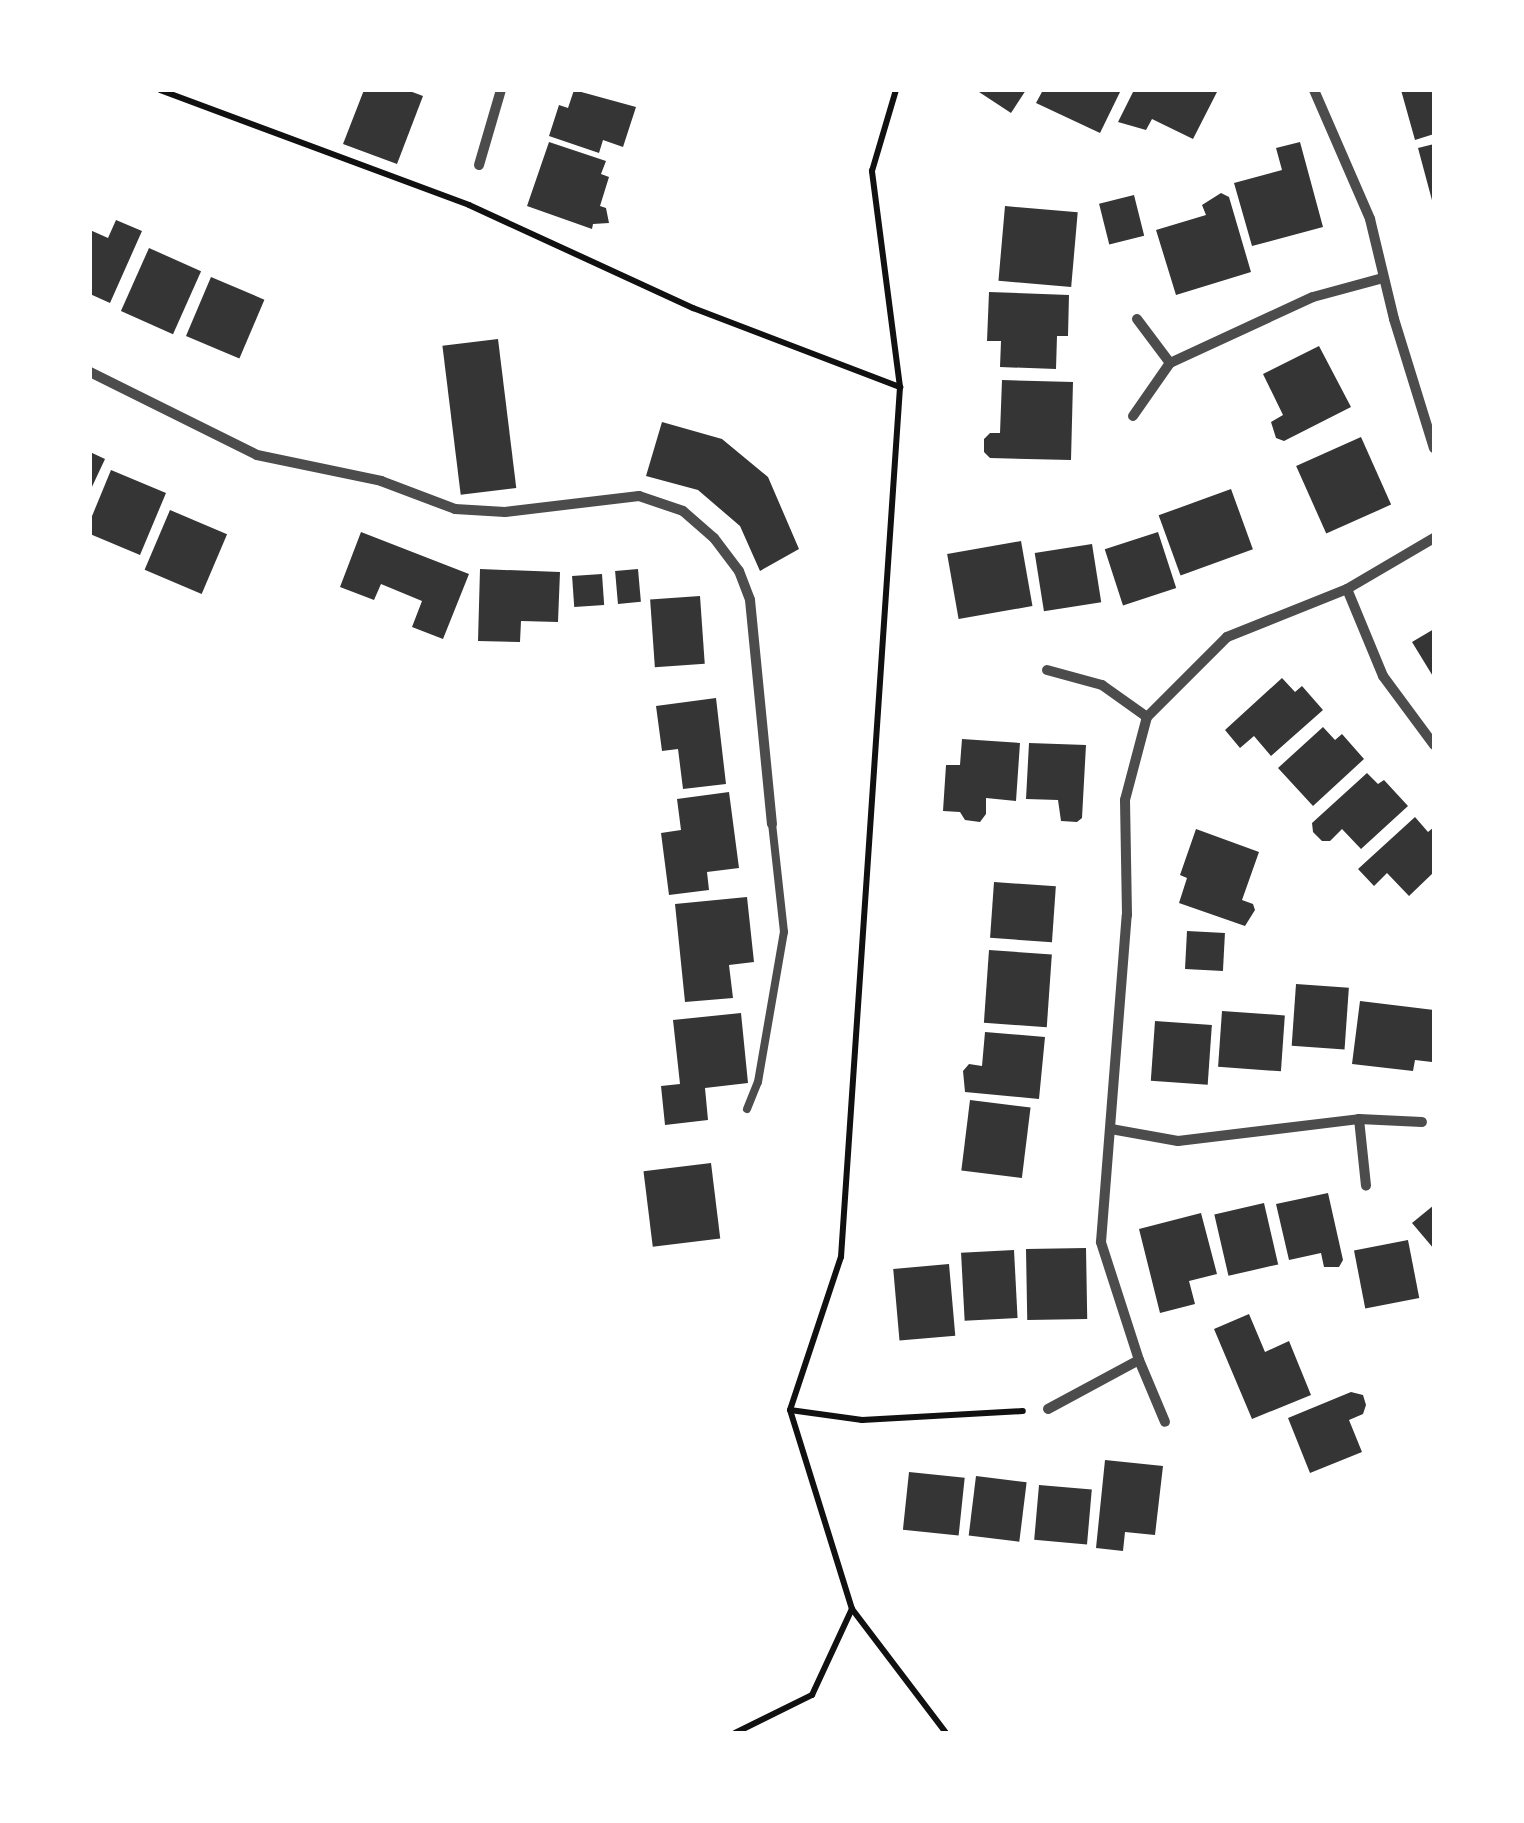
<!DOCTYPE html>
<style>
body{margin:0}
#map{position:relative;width:1524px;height:1823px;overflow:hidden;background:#fff;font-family:Inter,sans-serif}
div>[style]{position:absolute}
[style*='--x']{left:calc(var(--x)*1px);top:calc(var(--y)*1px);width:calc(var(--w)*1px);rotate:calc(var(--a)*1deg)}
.building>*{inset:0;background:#353535;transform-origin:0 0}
.path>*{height:6px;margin:-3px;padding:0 3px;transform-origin:3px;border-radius:3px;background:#111}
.service>*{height:8px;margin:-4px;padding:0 4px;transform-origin:4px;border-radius:4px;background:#4c4c4c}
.minor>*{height:10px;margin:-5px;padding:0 5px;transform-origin:5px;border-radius:5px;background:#4c4c4c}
span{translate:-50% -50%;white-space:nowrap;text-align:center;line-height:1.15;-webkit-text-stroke:8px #fff;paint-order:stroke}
.frame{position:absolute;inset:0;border:92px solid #fff;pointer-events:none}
</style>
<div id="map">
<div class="building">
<div style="clip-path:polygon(364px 90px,407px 90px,423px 96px,397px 164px,343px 144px)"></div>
<div style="clip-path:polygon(574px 90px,636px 107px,623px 147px,603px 140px,599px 153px,549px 136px,559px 105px,568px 108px)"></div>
<div style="clip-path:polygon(976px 90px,1026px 90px,1011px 113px)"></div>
<div style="clip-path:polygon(1043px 90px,1121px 90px,1100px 133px,1036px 103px)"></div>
<div style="clip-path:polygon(1134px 90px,1218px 90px,1193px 139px,1152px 119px,1146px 130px,1118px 122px)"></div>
<div style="clip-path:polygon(1401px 90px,1434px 90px,1434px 134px,1415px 140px)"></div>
<div style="clip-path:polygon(549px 142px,606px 161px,601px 174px,609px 177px,600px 206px,606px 208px,609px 223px,593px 224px,592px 229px,527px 206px)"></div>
<div style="clip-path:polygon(1300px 142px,1323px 227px,1252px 246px,1234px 183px,1282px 170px,1276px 148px)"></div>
<div style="clip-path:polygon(1434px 144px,1434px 204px,1433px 204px,1418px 148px)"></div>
<div style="clip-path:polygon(1221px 193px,1229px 197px,1251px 272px,1176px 295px,1156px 230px,1206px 215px,1202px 205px)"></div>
<div style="left:1134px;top:195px;width:42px;height:36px;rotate:76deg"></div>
<div style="left:1005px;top:206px;width:73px;height:75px;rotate:5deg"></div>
<div style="clip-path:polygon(116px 220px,142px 231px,110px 303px,90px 294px,90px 230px,108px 238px)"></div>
<div style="left:149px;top:248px;width:57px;height:69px;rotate:24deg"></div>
<div style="left:211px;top:277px;width:58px;height:64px;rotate:23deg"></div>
<div style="clip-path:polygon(989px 292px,1069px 295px,1068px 336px,1057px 336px,1056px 369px,1000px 367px,1001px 341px,987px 341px)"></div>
<div style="left:498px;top:339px;width:150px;height:56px;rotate:83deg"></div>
<div style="clip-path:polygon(1319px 346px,1351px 407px,1284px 441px,1276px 438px,1271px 422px,1283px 415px,1263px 374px)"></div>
<div style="clip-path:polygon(1002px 380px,1073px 382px,1071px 460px,990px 458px,984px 452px,984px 439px,990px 433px,1000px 433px)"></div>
<div style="clip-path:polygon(662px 422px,722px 439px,768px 477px,799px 549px,760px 571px,740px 526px,698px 490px,646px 476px)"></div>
<div style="left:1361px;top:437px;width:74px;height:71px;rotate:66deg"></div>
<div style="clip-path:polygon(90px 452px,105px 459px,90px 491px)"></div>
<div style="clip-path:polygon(111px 470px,166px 493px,140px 555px,90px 534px,90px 521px)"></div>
<div style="left:1231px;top:489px;width:64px;height:77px;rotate:70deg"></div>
<div style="left:170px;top:510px;width:62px;height:65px;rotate:23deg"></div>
<div style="clip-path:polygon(361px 532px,469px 574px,443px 639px,412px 627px,422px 601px,381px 584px,374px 600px,340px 587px)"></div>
<div style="left:1158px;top:532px;width:59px;height:56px;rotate:72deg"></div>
<div style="left:1021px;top:541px;width:66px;height:75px;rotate:80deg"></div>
<div style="left:1092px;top:544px;width:59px;height:58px;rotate:81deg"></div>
<div style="clip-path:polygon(480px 569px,560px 572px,558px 622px,521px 621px,520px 642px,478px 641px)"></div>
<div style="left:638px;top:569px;width:33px;height:23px;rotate:85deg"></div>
<div style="left:602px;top:574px;width:31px;height:30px;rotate:86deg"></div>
<div style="left:700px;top:596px;width:68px;height:50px;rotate:86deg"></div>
<div style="clip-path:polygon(1434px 629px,1434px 678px,1412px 642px)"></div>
<div style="clip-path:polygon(1282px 678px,1295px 692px,1302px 686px,1323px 710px,1271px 756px,1254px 736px,1240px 748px,1225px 730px)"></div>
<div style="clip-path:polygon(716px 698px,726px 784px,683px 789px,678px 749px,662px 751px,656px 706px)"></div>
<div style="clip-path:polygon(1323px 727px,1335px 740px,1342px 734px,1364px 759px,1313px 806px,1278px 768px)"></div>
<div style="clip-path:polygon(962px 739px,1020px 743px,1016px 801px,986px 798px,986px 814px,980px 822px,965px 820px,960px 812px,943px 811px,946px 765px,960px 765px)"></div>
<div style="clip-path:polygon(1029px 743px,1086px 745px,1082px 818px,1077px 822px,1061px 821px,1058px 800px,1026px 799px)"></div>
<div style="clip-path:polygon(1367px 773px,1378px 784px,1384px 780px,1408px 806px,1361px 849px,1342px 829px,1330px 841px,1322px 841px,1313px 832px,1312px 823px)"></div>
<div style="clip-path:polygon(729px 792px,739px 868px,707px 872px,709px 890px,669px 895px,661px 833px,681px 830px,677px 799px)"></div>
<div style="clip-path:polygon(1415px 817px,1428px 832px,1434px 827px,1434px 872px,1409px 896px,1387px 873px,1374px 886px,1358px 869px)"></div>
<div style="clip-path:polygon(1196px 829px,1259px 852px,1242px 900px,1253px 904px,1255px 910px,1245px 926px,1179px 903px,1187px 878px,1180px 875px)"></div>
<div style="left:994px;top:882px;width:62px;height:56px;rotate:4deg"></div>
<div style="clip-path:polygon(747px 897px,754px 962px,729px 965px,733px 998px,685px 1002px,675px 904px)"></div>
<div style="left:1187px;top:931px;width:38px;height:38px;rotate:3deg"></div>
<div style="left:989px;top:950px;width:63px;height:73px;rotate:4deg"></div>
<div style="left:1296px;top:984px;width:53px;height:62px;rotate:4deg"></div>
<div style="clip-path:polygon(1360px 1001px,1434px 1010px,1432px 1062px,1415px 1060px,1413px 1071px,1352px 1064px)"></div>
<div style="left:1222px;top:1011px;width:63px;height:56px;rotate:4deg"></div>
<div style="clip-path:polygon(741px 1013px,748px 1083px,705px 1088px,708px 1120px,665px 1125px,661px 1086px,680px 1084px,673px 1020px)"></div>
<div style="left:1155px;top:1021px;width:57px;height:60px;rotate:4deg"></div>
<div style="clip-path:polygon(985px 1032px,1045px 1037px,1039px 1099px,965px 1092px,963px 1071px,969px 1064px,982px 1066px)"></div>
<div style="left:970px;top:1100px;width:61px;height:71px;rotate:7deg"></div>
<div style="left:711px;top:1163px;width:76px;height:68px;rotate:83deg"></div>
<div style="clip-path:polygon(1328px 1193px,1343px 1260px,1339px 1267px,1324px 1267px,1321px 1253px,1289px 1260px,1276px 1204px)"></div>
<div style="left:1264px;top:1203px;width:63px;height:51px;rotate:77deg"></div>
<div style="clip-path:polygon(1434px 1205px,1434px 1249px,1412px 1223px)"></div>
<div style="clip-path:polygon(1201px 1213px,1217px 1274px,1189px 1281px,1195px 1304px,1160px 1313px,1139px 1229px)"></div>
<div style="left:1408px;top:1240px;width:59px;height:55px;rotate:79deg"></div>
<div style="left:1086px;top:1248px;width:71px;height:60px;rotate:89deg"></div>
<div style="left:1014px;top:1250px;width:68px;height:53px;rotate:87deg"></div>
<div style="left:949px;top:1264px;width:72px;height:56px;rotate:85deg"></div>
<div style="clip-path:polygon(1249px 1314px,1265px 1352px,1289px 1341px,1311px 1395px,1252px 1419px,1214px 1329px)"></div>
<div style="clip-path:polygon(1351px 1392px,1363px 1395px,1366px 1405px,1363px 1414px,1349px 1420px,1362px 1452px,1310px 1473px,1288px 1418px)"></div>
<div style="clip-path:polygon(1105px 1460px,1163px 1466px,1155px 1535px,1125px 1532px,1123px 1551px,1096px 1548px)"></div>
<div style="left:909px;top:1472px;width:56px;height:58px;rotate:6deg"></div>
<div style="left:976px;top:1476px;width:51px;height:60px;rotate:7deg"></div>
<div style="left:1039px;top:1485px;width:53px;height:55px;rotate:5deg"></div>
</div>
<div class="path">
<div style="--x:160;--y:90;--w:330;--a:20.4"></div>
<div style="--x:469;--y:205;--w:247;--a:24.7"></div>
<div style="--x:693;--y:308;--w:222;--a:20.9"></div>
<div style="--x:790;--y:1410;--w:73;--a:7.9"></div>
<div style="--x:862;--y:1420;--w:161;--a:-3.2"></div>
<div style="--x:852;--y:1609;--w:156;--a:52.8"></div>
<div style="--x:735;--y:1733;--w:86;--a:-26.3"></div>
<div style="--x:812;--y:1695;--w:95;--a:-65.1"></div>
<div style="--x:852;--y:1609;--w:208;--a:-107.3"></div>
<div style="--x:790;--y:1410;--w:161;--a:-71.6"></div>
<div style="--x:841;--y:1257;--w:872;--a:-86.12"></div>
<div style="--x:900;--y:387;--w:218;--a:-97.4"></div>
<div style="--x:872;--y:171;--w:84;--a:-73.5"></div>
</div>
<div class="service">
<div style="--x:747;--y:1109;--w:29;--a:-68"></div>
<div style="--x:758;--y:1082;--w:152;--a:-80.2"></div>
<div style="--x:784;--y:932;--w:109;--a:-96.3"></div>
</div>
<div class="minor">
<div style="--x:1314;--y:90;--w:141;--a:66.5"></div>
<div style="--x:1370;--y:219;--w:103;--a:76.5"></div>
<div style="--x:1394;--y:319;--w:135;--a:72.8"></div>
<div style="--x:479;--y:165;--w:78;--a:-73.7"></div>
<div style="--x:1137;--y:319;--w:55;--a:53.1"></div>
<div style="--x:90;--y:372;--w:186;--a:26.4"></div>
<div style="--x:257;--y:455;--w:127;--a:11.8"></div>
<div style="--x:381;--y:481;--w:79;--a:20.7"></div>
<div style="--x:455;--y:509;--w:50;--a:3.4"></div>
<div style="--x:505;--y:512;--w:135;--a:-6.8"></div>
<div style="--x:639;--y:496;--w:46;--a:18.8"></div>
<div style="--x:683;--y:511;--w:41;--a:41.1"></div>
<div style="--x:714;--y:538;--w:41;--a:52.9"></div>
<div style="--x:739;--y:571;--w:31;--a:69"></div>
<div style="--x:750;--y:600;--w:225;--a:84.4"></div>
<div style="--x:1133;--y:416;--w:65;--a:-55.1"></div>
<div style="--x:1170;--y:363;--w:157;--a:-24.8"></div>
<div style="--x:1313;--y:297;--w:73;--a:-15.2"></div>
<div style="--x:1347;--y:589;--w:94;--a:67.5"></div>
<div style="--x:1383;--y:676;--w:86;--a:53.5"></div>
<div style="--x:1047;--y:670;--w:57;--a:15.3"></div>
<div style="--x:1102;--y:685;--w:55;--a:35.4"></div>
<div style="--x:1359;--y:1119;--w:67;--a:84"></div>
<div style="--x:1111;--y:1129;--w:68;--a:10.2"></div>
<div style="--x:1178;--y:1141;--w:182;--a:-6.9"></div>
<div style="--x:1359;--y:1119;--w:63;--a:2.7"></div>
<div style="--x:1139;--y:1360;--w:67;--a:67.2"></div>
<div style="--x:1048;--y:1409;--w:103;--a:-28.3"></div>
<div style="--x:1139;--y:1360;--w:124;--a:-107.9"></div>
<div style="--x:1101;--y:1242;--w:328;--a:-85.5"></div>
<div style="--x:1127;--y:915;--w:115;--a:-91"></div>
<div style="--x:1125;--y:800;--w:86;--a:-75.2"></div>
<div style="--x:1147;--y:717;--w:113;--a:-45"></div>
<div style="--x:1227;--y:637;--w:129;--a:-21.8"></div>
<div style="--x:1347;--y:589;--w:101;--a:-30.4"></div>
</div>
<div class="frame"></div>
</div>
